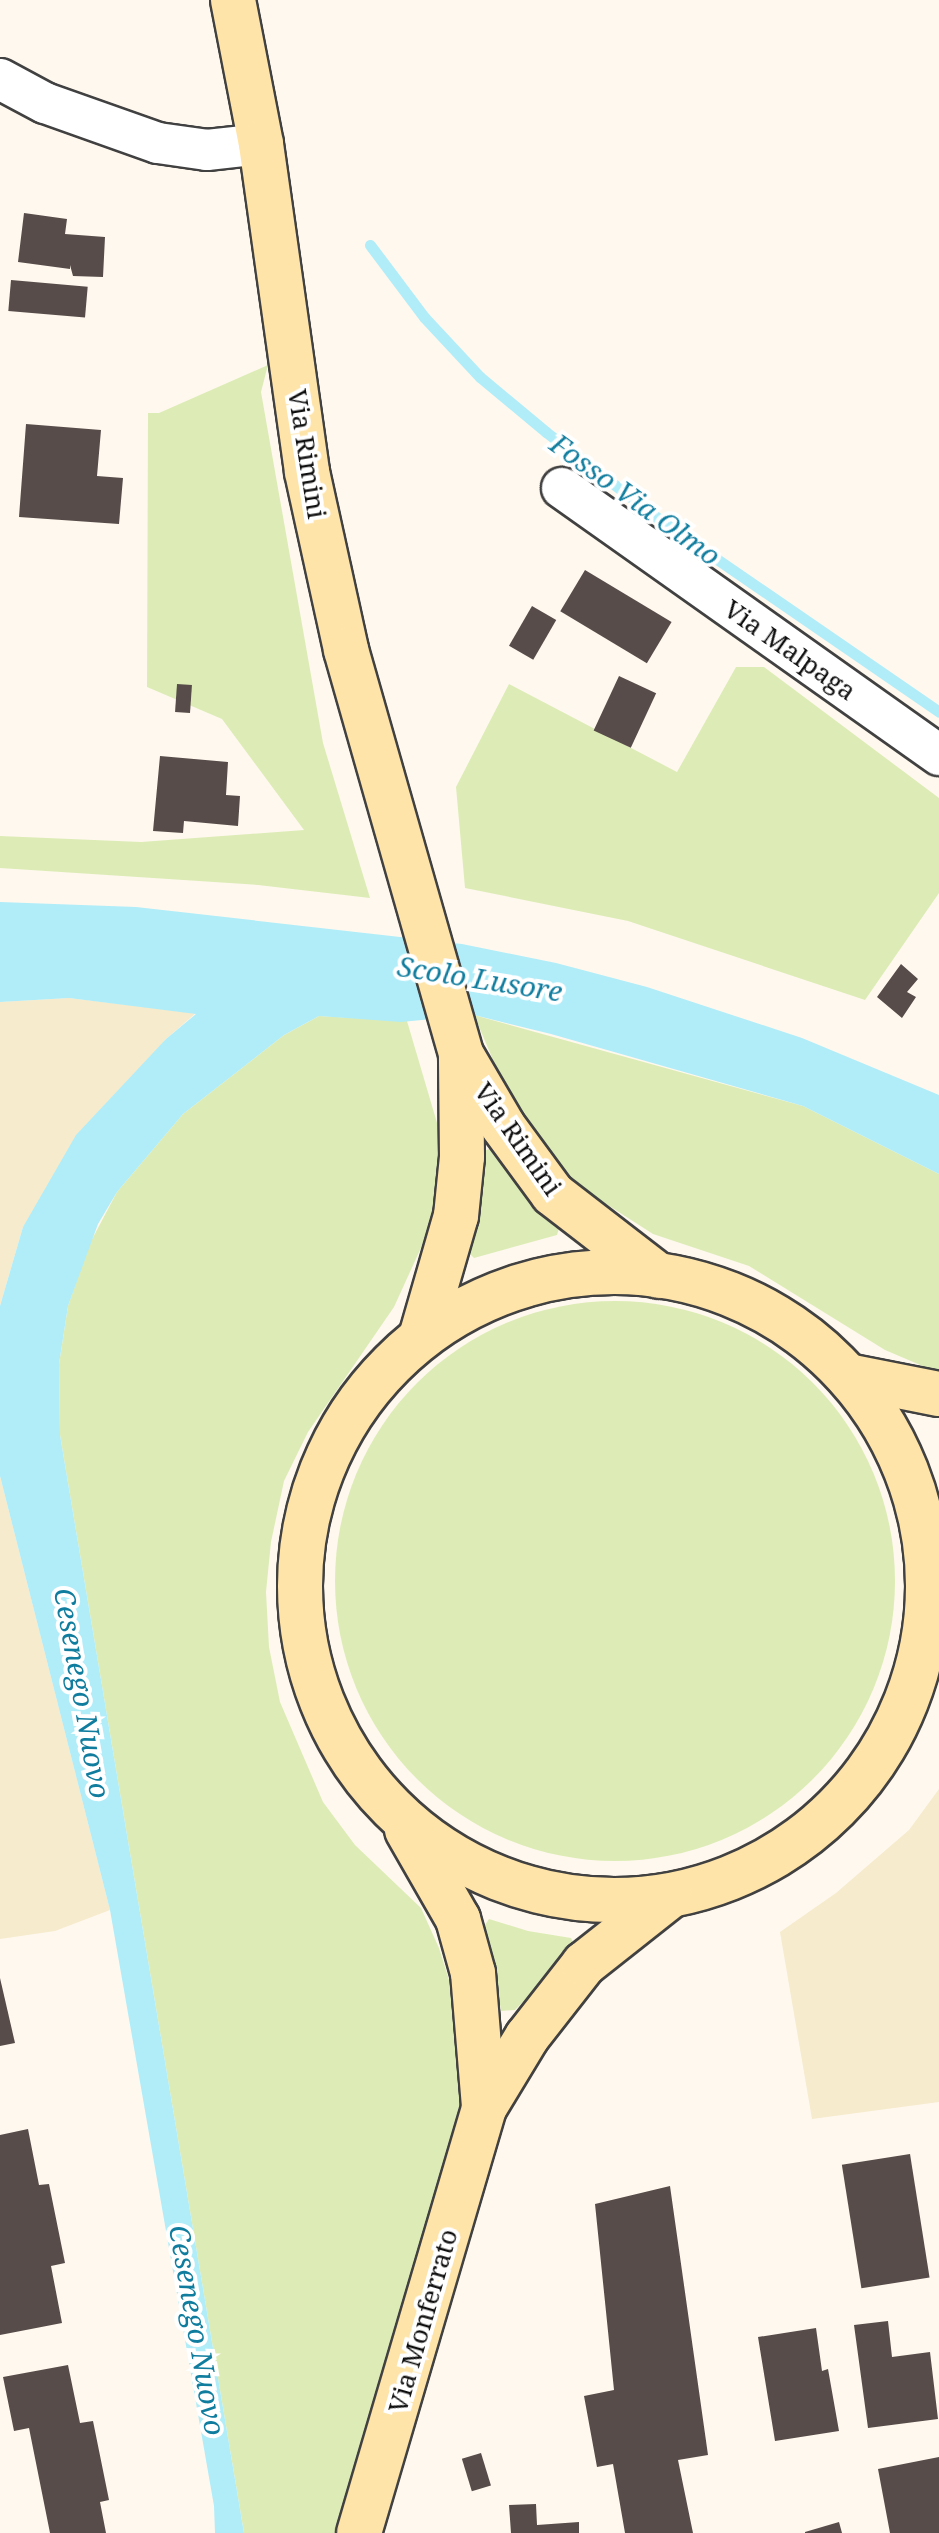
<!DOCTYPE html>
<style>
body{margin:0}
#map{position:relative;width:939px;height:2533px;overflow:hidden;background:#fff8ee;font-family:"Noto Serif",serif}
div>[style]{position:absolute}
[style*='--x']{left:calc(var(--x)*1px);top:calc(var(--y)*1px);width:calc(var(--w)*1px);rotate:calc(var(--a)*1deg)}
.farmland>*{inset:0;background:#f6ebcd}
.green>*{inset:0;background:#ddecb6}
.round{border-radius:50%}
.water>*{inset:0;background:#b0edf9}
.stream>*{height:11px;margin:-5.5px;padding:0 5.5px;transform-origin:5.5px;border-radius:5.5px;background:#b0edf9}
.building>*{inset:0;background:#574c49;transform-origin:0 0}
.roads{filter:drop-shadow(2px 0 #414141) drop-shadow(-2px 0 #414141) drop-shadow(0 2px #414141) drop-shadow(0 -2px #414141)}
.minor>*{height:40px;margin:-20px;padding:0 20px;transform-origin:20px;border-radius:20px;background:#fff}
.secondary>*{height:44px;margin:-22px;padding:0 22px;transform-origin:22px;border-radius:22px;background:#ffe4a9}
.secondary>.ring{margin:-22px;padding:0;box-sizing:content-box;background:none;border:44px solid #ffe4a9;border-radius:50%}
span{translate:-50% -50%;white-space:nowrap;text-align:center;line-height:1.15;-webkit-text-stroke:8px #fff;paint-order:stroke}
.street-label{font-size:26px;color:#0e0e0e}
.water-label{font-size:28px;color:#107d9f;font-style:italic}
</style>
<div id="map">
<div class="farmland">
<div style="clip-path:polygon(69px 998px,196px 1013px,166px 1039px,23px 1227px,0 1306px,0 1002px)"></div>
<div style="clip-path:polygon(0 1476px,110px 1910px,55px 1931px,0 1939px)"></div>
<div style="clip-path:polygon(939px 1789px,939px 2102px,812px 2119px,780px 1932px,836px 1893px,909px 1830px)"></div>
</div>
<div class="green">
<div style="clip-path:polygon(268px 365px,261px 392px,323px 743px,370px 898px,258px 885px,0 868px,0 836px,141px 842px,304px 830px,222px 719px,147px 687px,148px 413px,159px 413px)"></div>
<div style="clip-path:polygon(736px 667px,764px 667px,939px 798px,939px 893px,865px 1000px,628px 921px,465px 888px,456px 787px,509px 684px,677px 772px)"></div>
<div style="clip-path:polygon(474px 1015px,803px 1106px,939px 1174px,939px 1373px,885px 1350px,749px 1266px,653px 1234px,575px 1184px,542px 1150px,513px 1107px)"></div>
<div style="clip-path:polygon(319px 1016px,407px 1021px,440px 1133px,437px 1193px,425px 1239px,394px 1307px,308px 1432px,284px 1481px,271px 1542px,266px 1592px,269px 1647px,280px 1702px,323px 1802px,355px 1845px,421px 1908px,439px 1948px,455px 1999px,464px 2085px,448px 2156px,339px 2533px,244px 2533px,60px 1435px,59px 1364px,68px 1306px,89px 1245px,117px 1192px,183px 1114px,284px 1035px)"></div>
<div style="clip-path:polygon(495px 1147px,561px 1222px,557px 1235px,474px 1258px,465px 1249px,481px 1152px)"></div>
<div class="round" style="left:335px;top:1301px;width:560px;height:560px"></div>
<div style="clip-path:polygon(489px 1919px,528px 1931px,571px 1938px,576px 1948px,515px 2010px,501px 2011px,496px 1977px,481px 1931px)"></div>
</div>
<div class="water">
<div style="clip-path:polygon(0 902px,136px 907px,462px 944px,556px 963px,647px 987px,802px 1038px,939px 1095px,939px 1174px,803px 1106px,551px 1034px,474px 1015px,401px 1022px,319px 1016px,284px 1035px,183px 1114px,117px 1192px,98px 1224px,68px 1306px,59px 1364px,60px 1435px,244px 2533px,215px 2533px,214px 2506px,110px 1910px,0 1476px,0 1306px,23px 1227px,76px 1135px,166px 1039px,196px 1014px,69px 998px,0 1002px)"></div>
</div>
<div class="stream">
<div style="--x:370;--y:245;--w:90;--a:53.1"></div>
<div style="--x:424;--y:317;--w:82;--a:47"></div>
<div style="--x:480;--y:377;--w:86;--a:39.8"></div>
<div style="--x:546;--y:432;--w:148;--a:37.6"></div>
<div style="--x:663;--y:522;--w:335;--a:34.5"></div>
</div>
<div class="building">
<div style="clip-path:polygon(24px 213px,67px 219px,65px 234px,105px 237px,103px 277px,73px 276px,70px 265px,70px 269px,18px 262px)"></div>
<div style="left:11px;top:280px;width:77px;height:31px;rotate:5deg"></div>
<div style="clip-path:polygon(26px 424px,101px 430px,97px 476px,123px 478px,119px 524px,19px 517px)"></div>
<div style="left:585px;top:570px;width:101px;height:48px;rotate:31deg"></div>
<div style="left:532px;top:606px;width:28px;height:46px;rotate:30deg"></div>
<div style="left:619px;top:676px;width:41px;height:60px;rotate:25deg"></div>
<div style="left:177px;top:684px;width:15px;height:28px;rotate:4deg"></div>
<div style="clip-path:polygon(160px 756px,228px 762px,226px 795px,240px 796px,238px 826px,184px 821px,183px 833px,153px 831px)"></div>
<div style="clip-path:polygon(901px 964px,918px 979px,907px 992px,916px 997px,902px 1018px,877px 997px)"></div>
<div style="clip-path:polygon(0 1978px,15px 2043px,0 2046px)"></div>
<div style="clip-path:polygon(28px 2129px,39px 2185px,49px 2184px,65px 2263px,51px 2266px,62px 2323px,0 2335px,0 2135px)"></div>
<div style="left:910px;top:2154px;width:125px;height:69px;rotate:81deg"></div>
<div style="clip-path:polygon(670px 2186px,708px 2455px,678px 2460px,693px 2533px,625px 2533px,613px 2464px,597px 2467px,584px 2396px,614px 2390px,595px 2204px)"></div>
<div style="clip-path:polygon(888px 2321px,892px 2357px,930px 2352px,938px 2419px,868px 2428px,854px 2325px)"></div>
<div style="clip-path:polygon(816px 2328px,822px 2371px,828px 2369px,839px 2431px,775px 2441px,758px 2337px)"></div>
<div style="clip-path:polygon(68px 2365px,80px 2423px,93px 2421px,109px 2500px,100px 2502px,106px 2533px,50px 2533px,29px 2428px,14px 2431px,3px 2377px)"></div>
<div style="left:481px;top:2453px;width:34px;height:20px;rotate:73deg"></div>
<div style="clip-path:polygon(939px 2457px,939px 2533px,890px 2533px,878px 2469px)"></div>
<div style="clip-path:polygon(536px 2504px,537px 2525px,579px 2522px,579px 2533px,511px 2533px,509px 2505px)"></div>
<div style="clip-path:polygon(839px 2522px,842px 2533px,805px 2533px,805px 2532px)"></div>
</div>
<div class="roads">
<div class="minor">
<div style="--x:0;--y:79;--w:51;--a:28.1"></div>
<div style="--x:45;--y:103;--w:120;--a:19.5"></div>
<div style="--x:158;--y:143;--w:49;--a:8.1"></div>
<div style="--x:207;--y:150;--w:54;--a:-6.3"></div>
<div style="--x:562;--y:488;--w:462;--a:35.3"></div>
</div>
<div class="secondary">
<div style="--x:233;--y:0;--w:147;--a:79"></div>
<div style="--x:261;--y:144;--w:331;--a:82"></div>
<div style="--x:307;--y:472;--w:182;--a:77.6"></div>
<div style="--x:346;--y:650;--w:420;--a:74.1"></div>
<div style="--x:461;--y:1054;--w:83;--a:59.7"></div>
<div style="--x:503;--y:1126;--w:84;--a:53.7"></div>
<div style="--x:553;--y:1194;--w:134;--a:37.7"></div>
<div class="ring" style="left:300px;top:1272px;width:584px;height:584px"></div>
<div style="--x:421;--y:1337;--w:126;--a:-73.9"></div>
<div style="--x:456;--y:1216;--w:59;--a:-84.2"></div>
<div style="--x:462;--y:1157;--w:101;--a:-90.6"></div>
<div style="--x:848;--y:1376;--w:93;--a:11.2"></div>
<div style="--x:407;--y:1830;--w:103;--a:60.2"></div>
<div style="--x:458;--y:1919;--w:56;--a:74.5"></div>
<div style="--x:473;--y:1973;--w:135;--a:85.3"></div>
<div style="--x:359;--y:2533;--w:443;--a:-73.6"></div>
<div style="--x:484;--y:2108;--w:83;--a:-58.8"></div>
<div style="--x:527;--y:2037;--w:93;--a:-52"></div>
<div style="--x:584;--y:1964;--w:110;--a:-38.3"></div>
</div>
</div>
<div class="street-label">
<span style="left:307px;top:454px;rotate:81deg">Via Rimini</span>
<span style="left:790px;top:650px;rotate:35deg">Via Malpaga</span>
<span style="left:518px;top:1139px;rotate:55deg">Via Rimini</span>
<span style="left:423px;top:2321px;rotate:-74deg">Via Monferrato</span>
</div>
<div class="water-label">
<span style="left:636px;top:499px;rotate:36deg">Fosso Via Olmo</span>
<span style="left:480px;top:978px;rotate:9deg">Scolo Lusore</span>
<span style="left:83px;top:1693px;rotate:80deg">Cesenego Nuovo</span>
<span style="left:198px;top:2330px;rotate:80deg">Cesenego Nuovo</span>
</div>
</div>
